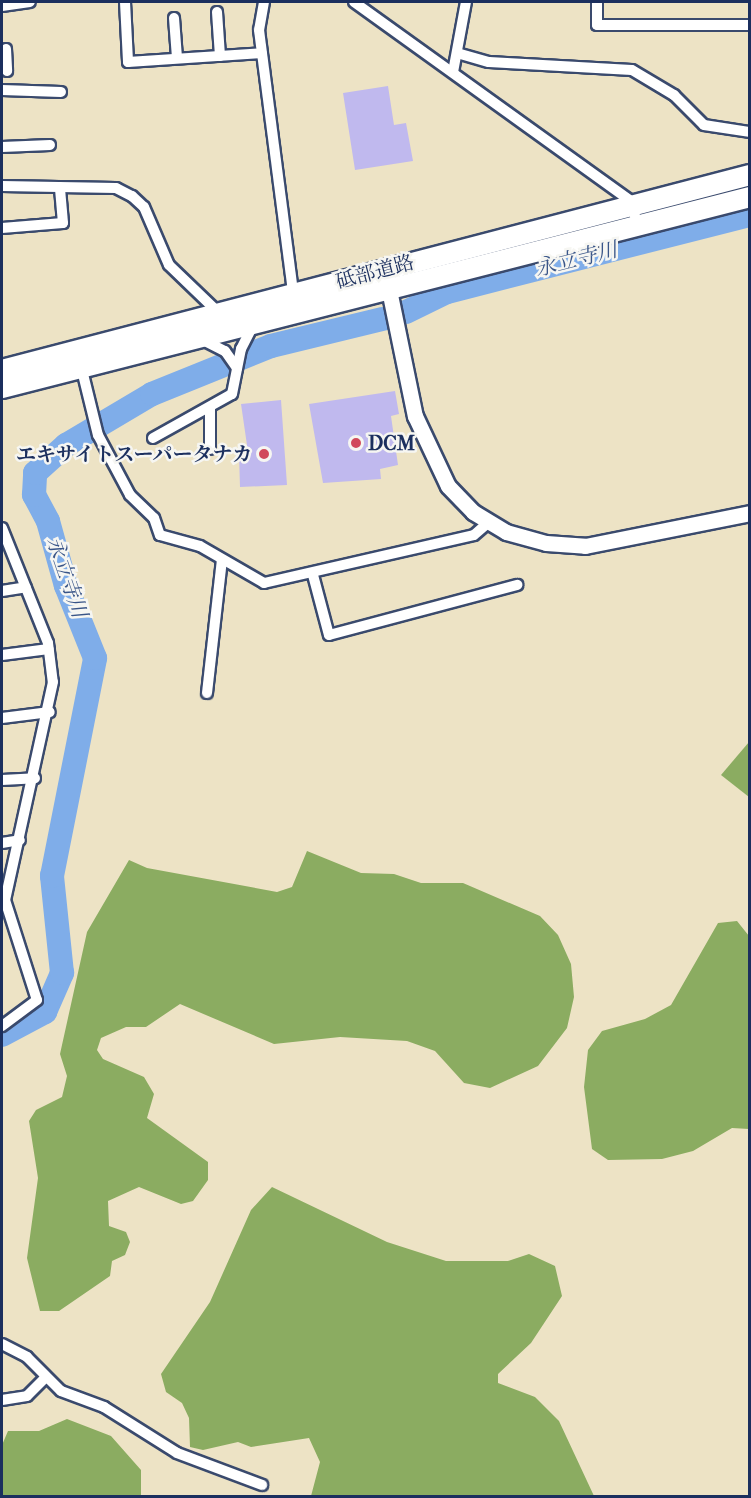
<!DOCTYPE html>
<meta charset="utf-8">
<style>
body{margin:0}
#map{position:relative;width:751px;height:1498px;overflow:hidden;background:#ede3c5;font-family:"IM FELL French Canon","Noto Serif JP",serif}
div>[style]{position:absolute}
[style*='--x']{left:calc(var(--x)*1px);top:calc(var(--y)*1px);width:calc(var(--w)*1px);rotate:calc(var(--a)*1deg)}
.forest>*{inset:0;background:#8bac61}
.river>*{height:24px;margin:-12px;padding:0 12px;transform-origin:12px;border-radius:12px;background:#7fade9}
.building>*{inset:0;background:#c0b9ee}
.roads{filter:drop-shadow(2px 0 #3a4a6d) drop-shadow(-2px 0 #3a4a6d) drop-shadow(0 2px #3a4a6d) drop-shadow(0 -2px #3a4a6d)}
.street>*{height:10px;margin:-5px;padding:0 5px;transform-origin:5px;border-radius:5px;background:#fff}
.secondary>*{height:15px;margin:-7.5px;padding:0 7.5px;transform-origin:7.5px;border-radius:7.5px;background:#fff}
.highway>*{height:20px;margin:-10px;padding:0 10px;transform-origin:10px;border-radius:10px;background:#fff}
.dots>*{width:16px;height:16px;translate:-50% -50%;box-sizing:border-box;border:3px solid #f6f6f2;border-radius:50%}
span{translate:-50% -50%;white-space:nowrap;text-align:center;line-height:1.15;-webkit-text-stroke:5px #f6f6f2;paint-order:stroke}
.street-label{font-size:20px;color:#1b2f5e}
.poi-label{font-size:20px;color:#1b2f5e;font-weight:700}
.left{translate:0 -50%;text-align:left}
.right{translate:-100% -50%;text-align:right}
.water-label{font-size:21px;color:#395588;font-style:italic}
.frame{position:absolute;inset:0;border:3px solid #1b2f5e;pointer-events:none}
</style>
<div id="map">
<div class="forest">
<div style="clip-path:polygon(749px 742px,749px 797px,721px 775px)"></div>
<div style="clip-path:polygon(307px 851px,361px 873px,394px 874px,421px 883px,463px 883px,540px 916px,558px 935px,571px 964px,574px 997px,567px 1028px,538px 1066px,490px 1088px,464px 1083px,435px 1051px,407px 1041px,340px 1037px,274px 1044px,180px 1004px,146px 1027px,126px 1027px,101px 1038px,97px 1050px,103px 1059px,144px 1077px,154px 1094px,147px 1118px,208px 1162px,208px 1180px,193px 1201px,181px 1204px,139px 1187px,108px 1201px,109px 1226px,126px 1232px,130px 1242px,125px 1255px,112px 1261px,110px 1276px,59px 1311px,40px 1311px,27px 1258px,38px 1178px,29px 1121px,36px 1110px,62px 1097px,67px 1076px,60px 1054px,87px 932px,129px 860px,147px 868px,277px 892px,292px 887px)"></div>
<div style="clip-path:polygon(737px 921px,749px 936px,749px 1129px,732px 1128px,693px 1151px,662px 1159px,608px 1160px,592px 1149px,584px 1087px,588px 1050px,602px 1031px,645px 1019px,671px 1005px,718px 923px)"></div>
<div style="clip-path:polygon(272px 1187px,387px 1242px,446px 1261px,508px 1261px,529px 1254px,555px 1266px,562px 1296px,531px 1343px,498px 1374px,498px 1383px,535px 1397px,559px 1421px,594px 1496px,311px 1496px,320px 1462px,309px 1438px,251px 1447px,238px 1442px,203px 1450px,190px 1447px,189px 1418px,182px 1403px,166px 1392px,161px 1374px,210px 1302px,251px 1210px)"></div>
<div style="clip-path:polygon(67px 1419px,111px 1436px,141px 1470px,141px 1496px,2px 1496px,2px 1445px,8px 1431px,39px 1431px)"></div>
</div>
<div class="river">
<div style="--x:406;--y:312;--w:46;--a:-26"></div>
<div style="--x:447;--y:292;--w:313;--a:-14.3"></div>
<div style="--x:2;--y:1035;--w:49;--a:-28.1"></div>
<div style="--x:45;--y:1012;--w:43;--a:-66.4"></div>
<div style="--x:62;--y:973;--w:98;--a:-95.9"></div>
<div style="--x:52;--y:876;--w:222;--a:-78.8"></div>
<div style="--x:95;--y:658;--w:78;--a:-111.9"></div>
<div style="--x:66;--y:586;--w:67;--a:-105.5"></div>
<div style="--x:48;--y:521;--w:30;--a:-118"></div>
<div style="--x:34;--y:495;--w:22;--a:-87"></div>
<div style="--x:35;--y:473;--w:42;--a:-42.1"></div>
<div style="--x:66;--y:445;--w:100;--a:-30.7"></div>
<div style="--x:152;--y:394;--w:128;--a:-22"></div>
<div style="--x:271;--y:346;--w:115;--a:-13.6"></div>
</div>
<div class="building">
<div style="clip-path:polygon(388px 86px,394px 125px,406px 123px,413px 161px,355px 170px,343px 93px)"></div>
<div style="clip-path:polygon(395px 391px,399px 414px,391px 416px,398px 465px,380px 469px,381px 479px,323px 483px,309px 404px)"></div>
<div style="clip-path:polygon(281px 400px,287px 485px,240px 487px,239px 454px,248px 452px,241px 404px)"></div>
</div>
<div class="roads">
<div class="street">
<div style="--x:125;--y:2;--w:60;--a:87.1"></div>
<div style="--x:128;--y:62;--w:134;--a:-3.8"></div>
<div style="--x:264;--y:2;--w:28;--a:100"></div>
<div style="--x:259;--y:30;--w:270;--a:82.6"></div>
<div style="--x:354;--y:2;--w:342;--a:35.7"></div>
<div style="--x:632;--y:202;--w:25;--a:78"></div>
<div style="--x:597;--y:2;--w:23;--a:90"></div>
<div style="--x:597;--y:25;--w:153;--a:0"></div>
<div style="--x:2;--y:6;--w:28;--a:-8"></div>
<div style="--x:217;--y:12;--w:44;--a:86.1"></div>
<div style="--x:174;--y:18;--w:40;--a:85.7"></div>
<div style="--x:6;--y:49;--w:22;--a:87"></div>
<div style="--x:457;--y:53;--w:33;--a:16"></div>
<div style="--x:489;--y:62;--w:143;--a:3.2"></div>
<div style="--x:632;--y:70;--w:49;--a:30.8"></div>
<div style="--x:674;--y:95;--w:42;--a:45"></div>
<div style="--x:704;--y:125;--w:47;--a:8.7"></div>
<div style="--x:453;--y:72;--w:71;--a:-79.5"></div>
<div style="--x:2;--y:90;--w:59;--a:1.9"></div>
<div style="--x:2;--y:147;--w:48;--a:-2.4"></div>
<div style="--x:2;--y:186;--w:114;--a:1"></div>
<div style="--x:116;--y:188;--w:18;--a:27"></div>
<div style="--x:132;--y:196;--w:16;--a:43"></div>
<div style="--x:144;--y:207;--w:63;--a:66.7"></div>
<div style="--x:169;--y:265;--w:72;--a:43.9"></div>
<div style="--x:2;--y:228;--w:61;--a:-4.7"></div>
<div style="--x:63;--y:223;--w:36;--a:-95"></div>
<div style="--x:201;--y:339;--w:27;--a:27"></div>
<div style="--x:225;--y:351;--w:21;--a:55"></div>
<div style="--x:81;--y:366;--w:71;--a:76.2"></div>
<div style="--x:98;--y:435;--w:68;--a:61.9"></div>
<div style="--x:130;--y:495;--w:33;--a:44"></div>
<div style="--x:154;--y:518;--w:18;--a:71"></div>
<div style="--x:160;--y:535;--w:41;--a:15.4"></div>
<div style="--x:200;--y:546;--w:74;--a:30"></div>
<div style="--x:264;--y:583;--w:215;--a:-12.9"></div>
<div style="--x:474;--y:535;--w:20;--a:-41"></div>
<div style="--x:153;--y:438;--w:90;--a:-29.1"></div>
<div style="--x:232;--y:394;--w:46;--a:-78.7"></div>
<div style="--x:241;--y:349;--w:28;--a:-63"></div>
<div style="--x:210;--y:449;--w:42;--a:-90"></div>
<div style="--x:2;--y:528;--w:124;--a:68.2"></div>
<div style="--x:48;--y:643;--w:39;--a:83"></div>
<div style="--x:53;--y:682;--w:223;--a:102.4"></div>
<div style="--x:5;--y:900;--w:105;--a:72.3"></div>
<div style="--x:37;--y:1000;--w:44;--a:143.4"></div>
<div style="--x:313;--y:575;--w:62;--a:75.1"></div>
<div style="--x:329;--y:635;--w:195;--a:-14.9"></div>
<div style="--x:2;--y:591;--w:24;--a:-9"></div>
<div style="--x:2;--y:655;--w:47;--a:-7.3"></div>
<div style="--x:207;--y:693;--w:134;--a:-83.6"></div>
<div style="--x:2;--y:718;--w:48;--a:-7.1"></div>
<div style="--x:2;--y:780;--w:33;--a:-3"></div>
<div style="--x:2;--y:843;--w:18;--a:-9"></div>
<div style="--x:2;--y:1344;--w:28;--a:27"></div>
<div style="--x:27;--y:1357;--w:48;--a:45"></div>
<div style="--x:61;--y:1391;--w:46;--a:20.4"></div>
<div style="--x:104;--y:1407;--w:86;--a:32.2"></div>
<div style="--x:177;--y:1453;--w:91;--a:20.6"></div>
<div style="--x:2;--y:1400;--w:25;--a:-9"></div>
<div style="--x:27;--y:1396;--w:24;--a:-45"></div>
</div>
<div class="secondary">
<div style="--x:387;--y:280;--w:139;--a:78.4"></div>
<div style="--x:415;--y:416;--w:77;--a:64.8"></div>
<div style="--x:448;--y:486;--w:36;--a:46"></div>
<div style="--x:473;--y:512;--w:39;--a:31"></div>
<div style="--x:506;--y:532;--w:41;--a:15.4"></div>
<div style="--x:546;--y:543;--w:39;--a:4"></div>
<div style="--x:585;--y:546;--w:168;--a:-11.3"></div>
</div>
<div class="highway">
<div style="--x:2;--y:370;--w:773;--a:-14.61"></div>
<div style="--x:2;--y:388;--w:772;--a:-14.32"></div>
</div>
</div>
<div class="dots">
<div style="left:356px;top:443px;background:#d1495b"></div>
<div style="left:264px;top:454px;background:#d1495b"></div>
</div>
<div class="street-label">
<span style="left:375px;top:272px;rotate:-15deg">砥部道路</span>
</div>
<div class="poi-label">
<span class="left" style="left:368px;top:443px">DCM</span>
<span class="right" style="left:252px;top:454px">エキサイトスーパータナカ</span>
</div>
<div class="water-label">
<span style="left:576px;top:259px;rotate:-14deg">永立寺川</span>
<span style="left:67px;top:577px;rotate:71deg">永立寺川</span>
</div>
<div class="frame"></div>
</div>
